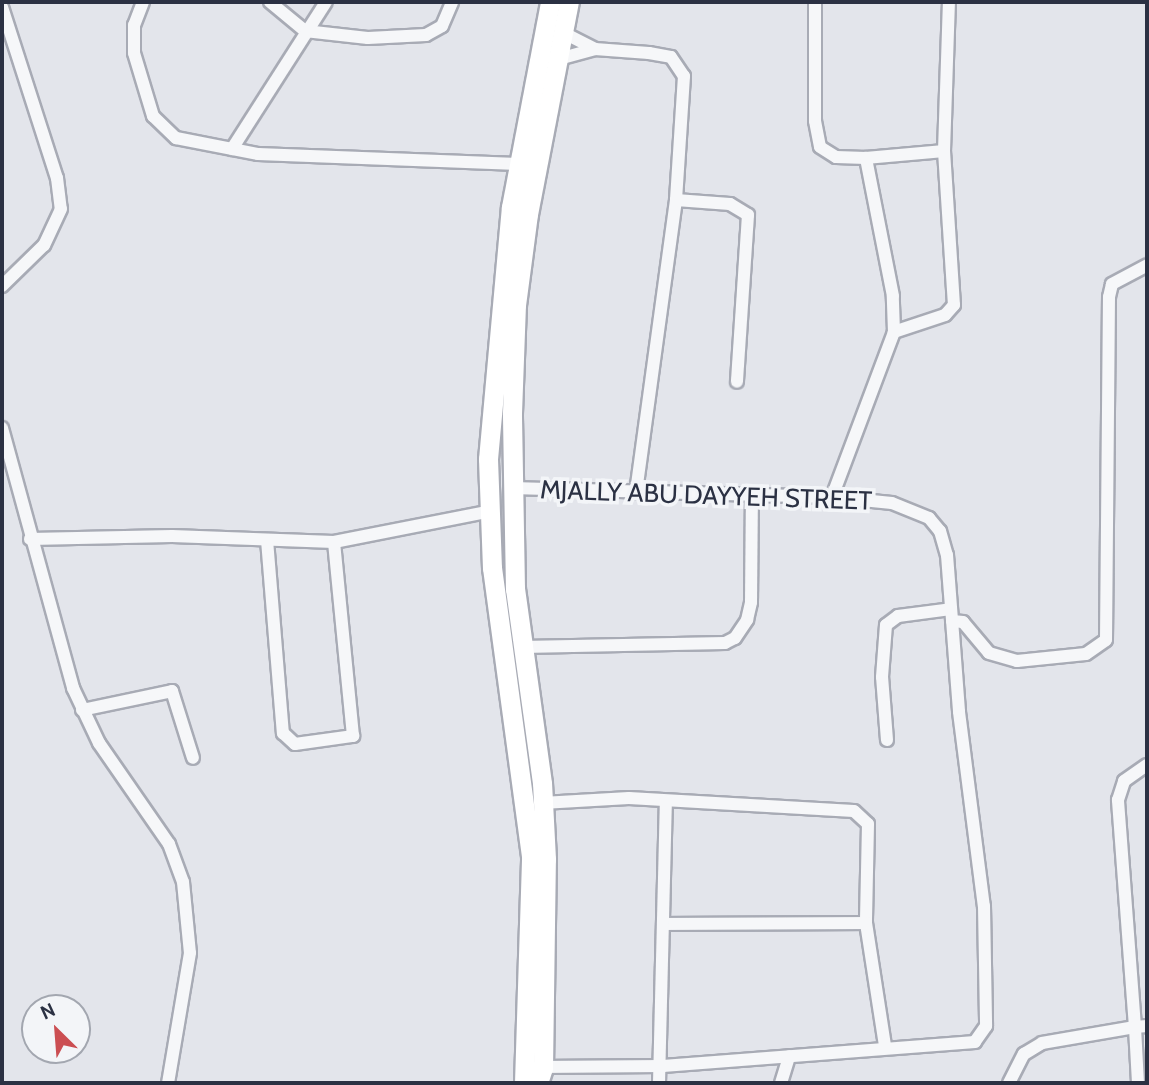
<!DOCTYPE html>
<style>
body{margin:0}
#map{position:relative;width:1149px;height:1085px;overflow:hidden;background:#e3e5eb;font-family:Cabin,sans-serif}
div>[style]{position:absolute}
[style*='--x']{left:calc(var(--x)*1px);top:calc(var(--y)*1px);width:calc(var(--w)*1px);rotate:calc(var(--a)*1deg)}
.roads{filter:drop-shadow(2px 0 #a8abb5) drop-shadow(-2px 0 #a8abb5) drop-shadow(0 2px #a8abb5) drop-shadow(0 -2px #a8abb5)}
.minor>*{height:12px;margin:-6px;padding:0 6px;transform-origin:6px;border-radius:6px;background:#f6f7f9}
.secondary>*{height:19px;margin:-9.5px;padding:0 9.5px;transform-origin:9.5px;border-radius:9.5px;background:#fff}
span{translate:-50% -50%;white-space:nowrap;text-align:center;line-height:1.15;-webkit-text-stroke:7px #f3f5f8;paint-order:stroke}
.street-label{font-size:26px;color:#2b3143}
.frame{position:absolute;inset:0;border:4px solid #2b3143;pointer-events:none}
.north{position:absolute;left:21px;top:994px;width:70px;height:70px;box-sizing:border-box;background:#f3f5f8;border:2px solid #a3a7b0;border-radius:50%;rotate:335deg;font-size:19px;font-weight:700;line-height:28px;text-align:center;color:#2b3143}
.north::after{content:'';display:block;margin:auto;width:24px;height:32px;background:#cb4e52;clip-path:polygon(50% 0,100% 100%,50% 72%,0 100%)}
</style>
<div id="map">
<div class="roads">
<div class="minor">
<div style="--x:143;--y:2;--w:25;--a:111"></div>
<div style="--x:134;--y:25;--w:28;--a:90"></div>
<div style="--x:134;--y:53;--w:66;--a:73.2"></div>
<div style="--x:153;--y:116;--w:32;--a:44"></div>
<div style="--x:176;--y:138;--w:84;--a:11"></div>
<div style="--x:258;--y:154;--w:260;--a:2.2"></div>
<div style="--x:270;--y:2;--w:45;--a:39.6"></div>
<div style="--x:305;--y:31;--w:63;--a:6.3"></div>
<div style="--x:368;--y:38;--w:58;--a:-3"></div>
<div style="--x:426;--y:35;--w:18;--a:-29"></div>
<div style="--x:442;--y:26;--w:26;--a:-67"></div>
<div style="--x:815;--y:2;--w:119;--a:90"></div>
<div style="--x:815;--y:121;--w:26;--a:79"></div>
<div style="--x:820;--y:147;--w:19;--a:32"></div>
<div style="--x:836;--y:157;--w:30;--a:2"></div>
<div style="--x:866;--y:158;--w:78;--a:-5.1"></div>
<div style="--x:944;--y:151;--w:154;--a:86.3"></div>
<div style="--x:954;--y:305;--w:13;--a:132"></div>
<div style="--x:945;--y:315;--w:54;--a:161.6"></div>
<div style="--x:2;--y:7;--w:180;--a:72.2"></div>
<div style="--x:57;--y:178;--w:31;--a:83"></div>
<div style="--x:61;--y:209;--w:40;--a:115"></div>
<div style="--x:44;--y:245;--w:59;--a:135.7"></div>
<div style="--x:562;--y:32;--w:37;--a:27"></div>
<div style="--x:555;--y:60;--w:41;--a:-15.4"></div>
<div style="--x:595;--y:49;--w:54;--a:4.2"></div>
<div style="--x:649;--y:53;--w:22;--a:10"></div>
<div style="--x:671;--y:57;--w:23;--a:56"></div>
<div style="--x:684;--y:76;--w:124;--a:93.7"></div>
<div style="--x:676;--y:200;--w:295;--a:97.8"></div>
<div style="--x:232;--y:149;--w:174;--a:-57.4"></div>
<div style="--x:944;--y:151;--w:149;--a:-88.1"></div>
<div style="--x:676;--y:200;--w:54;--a:4.2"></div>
<div style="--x:730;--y:204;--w:21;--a:31"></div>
<div style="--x:748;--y:215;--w:167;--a:93.8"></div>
<div style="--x:2;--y:428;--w:270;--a:74.7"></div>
<div style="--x:73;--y:688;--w:61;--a:64.7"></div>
<div style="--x:99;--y:743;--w:123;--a:55.3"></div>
<div style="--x:169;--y:844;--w:40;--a:69.8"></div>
<div style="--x:183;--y:882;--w:71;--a:84.4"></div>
<div style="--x:190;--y:953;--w:132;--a:99.6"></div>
<div style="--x:512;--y:488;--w:320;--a:1.6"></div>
<div style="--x:832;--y:497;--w:60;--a:5.7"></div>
<div style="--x:892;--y:503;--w:40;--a:22"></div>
<div style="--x:929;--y:518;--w:17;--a:50"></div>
<div style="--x:940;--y:531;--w:25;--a:74"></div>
<div style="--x:947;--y:555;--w:157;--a:85.6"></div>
<div style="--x:959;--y:712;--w:196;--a:82.7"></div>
<div style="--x:984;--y:906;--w:120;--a:89"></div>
<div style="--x:986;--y:1026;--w:19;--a:125"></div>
<div style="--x:975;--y:1042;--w:313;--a:175.6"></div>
<div style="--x:663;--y:1066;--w:125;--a:179.5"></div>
<div style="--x:832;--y:497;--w:176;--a:-69.4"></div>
<div style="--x:894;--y:332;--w:36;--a:-92"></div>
<div style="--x:893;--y:296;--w:141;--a:-101.1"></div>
<div style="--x:30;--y:539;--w:142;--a:-1.2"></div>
<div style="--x:172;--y:536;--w:162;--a:2.1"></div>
<div style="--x:334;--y:542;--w:156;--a:-11.1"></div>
<div style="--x:267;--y:540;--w:194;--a:85.3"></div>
<div style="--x:283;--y:733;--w:16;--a:43"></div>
<div style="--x:295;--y:744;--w:59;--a:-7.9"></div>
<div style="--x:353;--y:736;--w:195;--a:-95.6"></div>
<div style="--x:952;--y:621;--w:11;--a:5"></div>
<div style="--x:963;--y:622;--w:40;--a:50"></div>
<div style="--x:989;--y:653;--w:29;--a:16"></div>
<div style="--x:1017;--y:661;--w:69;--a:-5.8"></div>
<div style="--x:1086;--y:654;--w:24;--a:-35"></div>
<div style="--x:1106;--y:640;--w:343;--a:-89.5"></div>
<div style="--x:1109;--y:297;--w:13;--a:-77"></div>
<div style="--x:1112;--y:284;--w:40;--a:-28"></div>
<div style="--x:522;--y:647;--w:203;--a:-1.1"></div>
<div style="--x:725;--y:643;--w:11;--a:-27"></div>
<div style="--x:735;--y:638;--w:22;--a:-56"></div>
<div style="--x:747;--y:620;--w:18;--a:-77"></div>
<div style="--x:751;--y:602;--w:106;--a:-89.5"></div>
<div style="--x:82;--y:710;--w:92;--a:-11.9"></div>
<div style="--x:172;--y:691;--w:70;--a:72.6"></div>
<div style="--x:887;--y:740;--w:63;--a:-94.5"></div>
<div style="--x:882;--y:677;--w:52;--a:-85.6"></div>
<div style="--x:886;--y:625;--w:15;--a:-37"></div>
<div style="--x:898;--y:616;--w:53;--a:-7.5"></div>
<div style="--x:542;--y:803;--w:87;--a:-3.3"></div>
<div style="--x:629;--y:798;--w:225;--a:3.3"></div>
<div style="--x:854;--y:811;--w:19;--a:43"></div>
<div style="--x:868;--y:824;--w:99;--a:91.2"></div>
<div style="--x:866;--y:923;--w:124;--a:81.2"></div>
<div style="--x:664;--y:924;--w:202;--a:-0.3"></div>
<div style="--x:659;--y:1083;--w:282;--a:-88.6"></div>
<div style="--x:781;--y:1083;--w:28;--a:-73"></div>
<div style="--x:1009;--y:1083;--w:33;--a:-63"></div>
<div style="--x:1024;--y:1054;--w:21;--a:-31"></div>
<div style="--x:1042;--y:1043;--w:94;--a:-9.8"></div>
<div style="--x:1135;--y:1027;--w:228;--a:-94.3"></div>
<div style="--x:1118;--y:800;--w:20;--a:-72"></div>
<div style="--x:1124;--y:781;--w:28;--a:-35"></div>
<div style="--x:1138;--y:1083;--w:56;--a:-93.1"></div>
<div style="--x:1135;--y:1027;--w:12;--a:-5"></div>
</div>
<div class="secondary">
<div style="--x:524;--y:1083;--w:227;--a:-88.2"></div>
<div style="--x:531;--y:856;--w:291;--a:-97.7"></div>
<div style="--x:492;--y:568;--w:109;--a:-92.1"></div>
<div style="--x:488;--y:459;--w:253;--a:-84.8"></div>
<div style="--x:511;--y:207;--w:209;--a:-79.2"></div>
<div style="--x:538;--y:1083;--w:16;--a:-72"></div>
<div style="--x:543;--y:1068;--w:209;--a:-89.2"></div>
<div style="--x:546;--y:859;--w:76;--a:-93"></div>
<div style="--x:542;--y:783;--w:196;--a:-97.9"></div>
<div style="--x:515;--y:589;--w:176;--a:-91"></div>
<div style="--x:512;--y:413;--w:108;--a:-87.9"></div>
<div style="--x:516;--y:305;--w:92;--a:-82.5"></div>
<div style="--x:528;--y:214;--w:216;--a:-79.1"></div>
</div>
</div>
<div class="street-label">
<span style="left:706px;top:496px;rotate:2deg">MJALLY ABU DAYYEH STREET</span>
</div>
<div class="frame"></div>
<div class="north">N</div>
</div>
